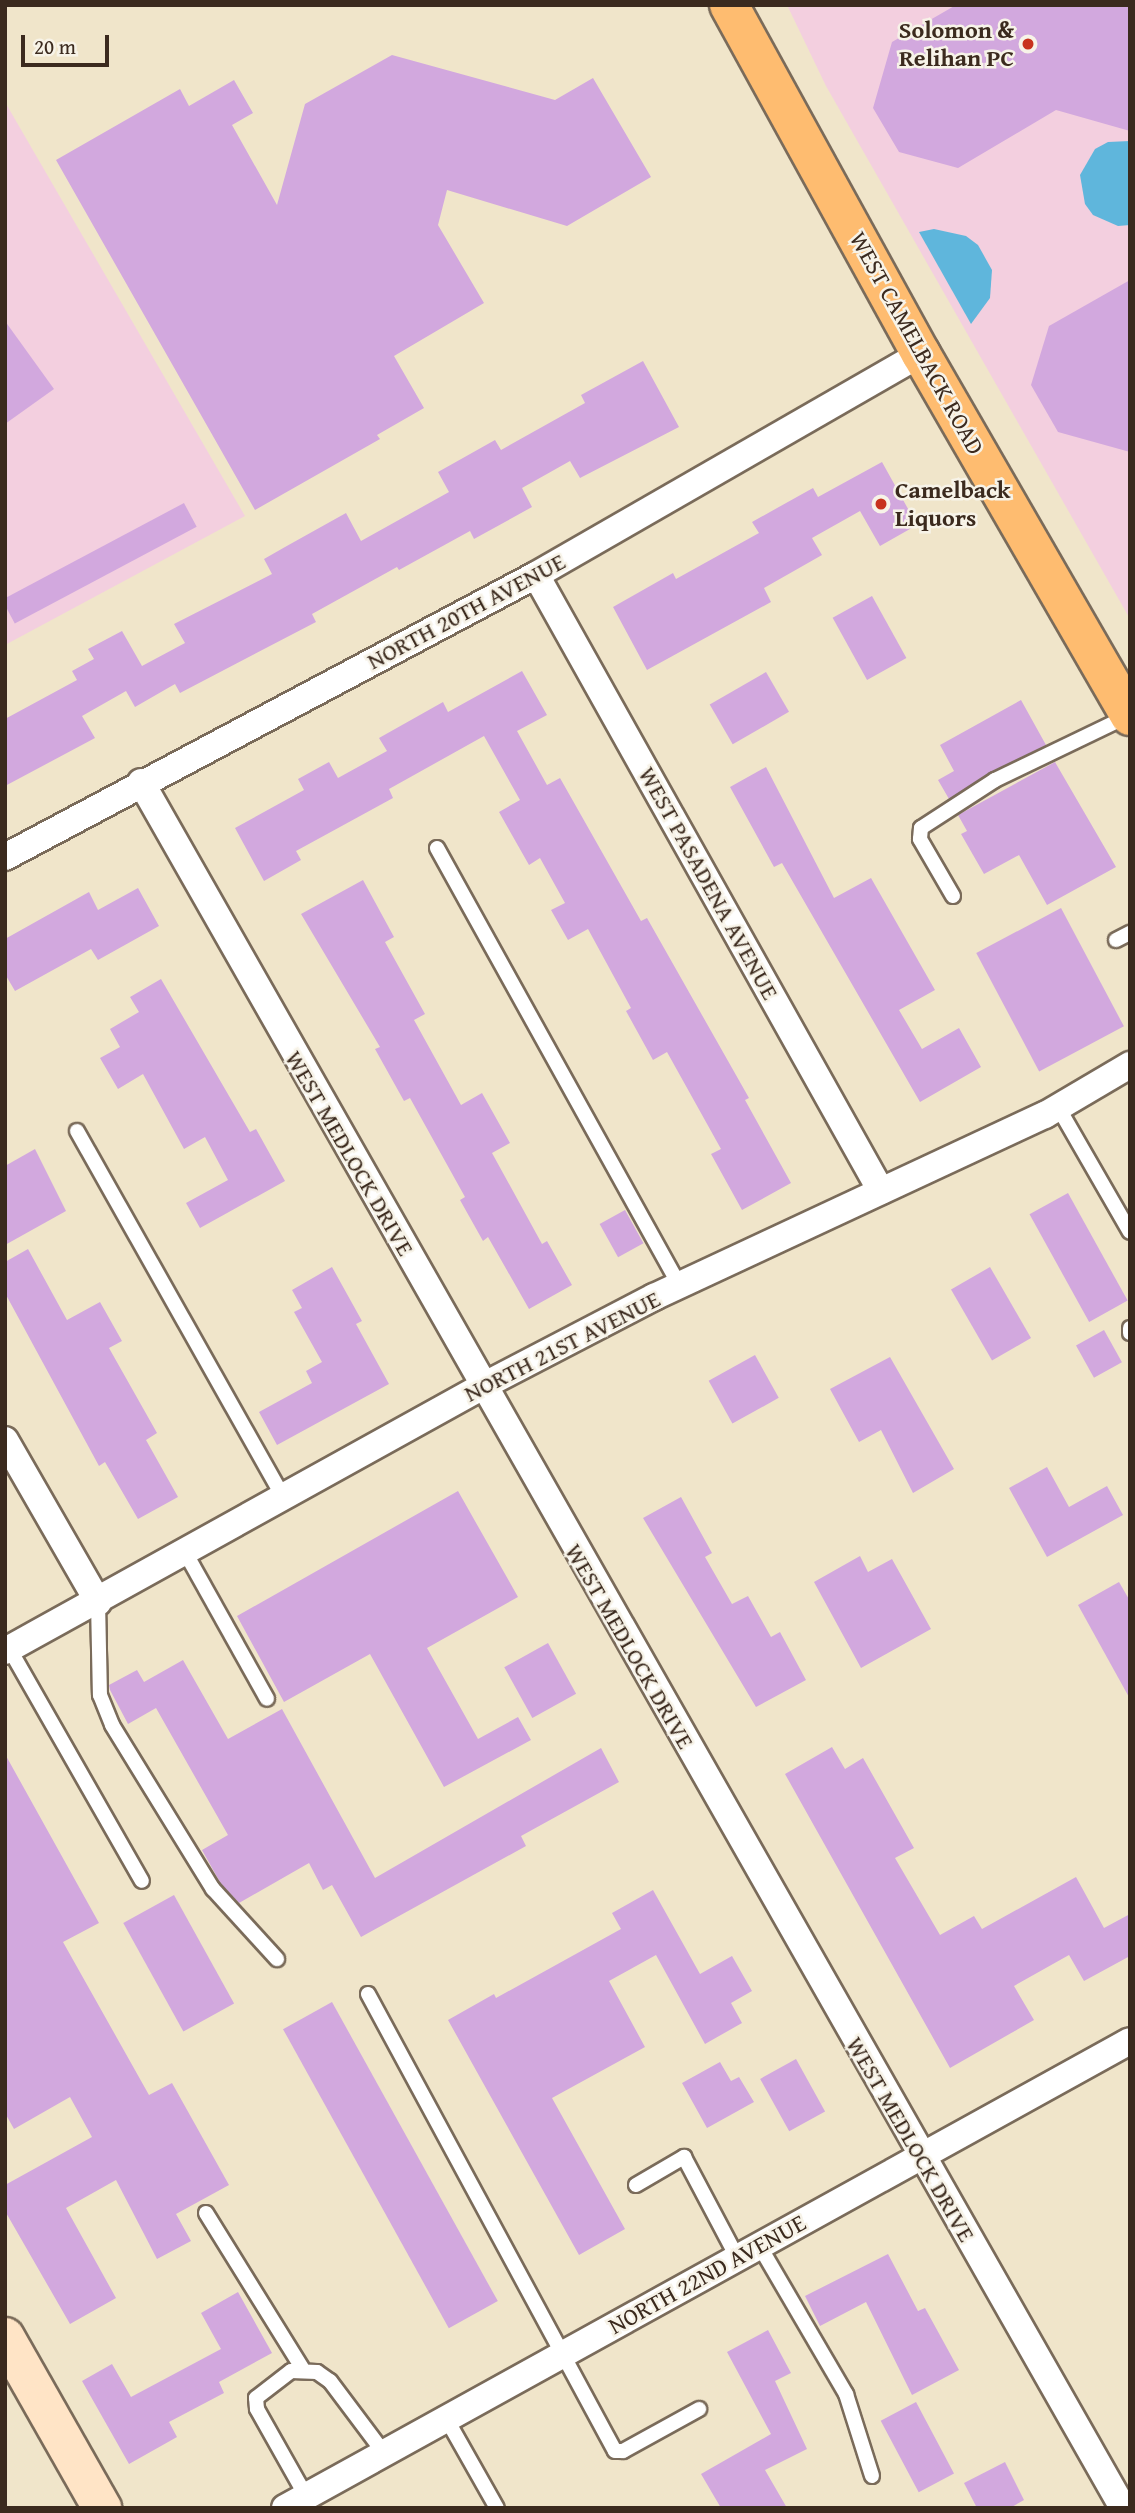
<!DOCTYPE html>
<style>
body{margin:0}
#map{position:relative;width:1135px;height:2513px;overflow:hidden;background:#f0e5ca;font-family:"Gentium Book Plus",serif}
div>[style]{position:absolute}
[style*='--x']{left:calc(var(--x)*1px);top:calc(var(--y)*1px);width:calc(var(--w)*1px);rotate:calc(var(--a)*1deg)}
.built>*{inset:0;background:#f3cfdf}
.water>*{inset:0;background:#5fb6dc}
.building>*{inset:0;background:#d2a8de;transform-origin:0 0}
.roads{filter:drop-shadow(2px 0 #7a6b5a) drop-shadow(-2px 0 #7a6b5a) drop-shadow(0 2px #7a6b5a) drop-shadow(0 -2px #7a6b5a)}
.lane>*{height:14px;margin:-7px;padding:0 7px;transform-origin:7px;border-radius:7px;background:#fff}
.street>*{height:26px;margin:-13px;padding:0 13px;transform-origin:13px;border-radius:13px;background:#fff}
.secondary>*{height:38px;margin:-19px;padding:0 19px;transform-origin:19px;border-radius:19px;background:#ffe4c6}
.primary>*{height:38px;margin:-19px;padding:0 19px;transform-origin:19px;border-radius:19px;background:#febc70}
.dots>*{width:19px;height:19px;translate:-50% -50%;box-sizing:border-box;border:4px solid #f7f3e8;border-radius:50%}
span{translate:-50% -50%;white-space:nowrap;text-align:center;line-height:1.15;-webkit-text-stroke:5px #f7f3e8;paint-order:stroke}
.poi-label{font-size:24px;color:#3b2a1e;font-weight:700}
.right{translate:-100% -50%;text-align:right}
.left{translate:0 -50%;text-align:left}
.street-label{font-size:24px;color:#3b2a1e}
.frame{position:absolute;inset:0;border:7px solid #3b2a1e;pointer-events:none}
.scale{position:absolute;left:21px;top:35px;width:88px;height:32px;box-sizing:border-box;border:4px solid #3b2a1e;border-top:0;padding-left:9px;font-size:21px;line-height:24px;white-space:nowrap;color:#3b2a1e;-webkit-text-stroke:5px #f7f3e8;paint-order:stroke}
</style>
<div id="map">
<div class="built">
<div style="clip-path:polygon(787px 5px,1130px 5px,1130px 619px,826px 86px)"></div>
<div style="clip-path:polygon(5px 102px,245px 516px,5px 645px)"></div>
</div>
<div class="water">
<div style="clip-path:polygon(1130px 141px,1130px 225px,1118px 226px,1093px 215px,1085px 204px,1080px 175px,1095px 149px,1108px 142px)"></div>
<div style="clip-path:polygon(934px 229px,966px 236px,978px 245px,992px 270px,990px 298px,971px 324px,919px 232px)"></div>
</div>
<div class="building">
<div style="clip-path:polygon(956px 5px,1130px 5px,1130px 131px,1056px 110px,958px 168px,899px 152px,873px 108px,892px 42px)"></div>
<div style="clip-path:polygon(392px 55px,555px 100px,593px 78px,651px 177px,567px 226px,447px 190px,438px 225px,484px 303px,394px 356px,424px 408px,377px 435px,380px 439px,255px 510px,56px 160px,180px 89px,189px 106px,234px 80px,253px 113px,232px 125px,277px 205px,305px 104px)"></div>
<div style="clip-path:polygon(1130px 280px,1130px 452px,1058px 432px,1031px 385px,1049px 326px)"></div>
<div style="clip-path:polygon(5px 321px,54px 389px,5px 424px)"></div>
<div style="clip-path:polygon(643px 361px,679px 427px,580px 478px,570px 461px,522px 488px,532px 507px,474px 539px,470px 531px,399px 570px,397px 567px,312px 614px,316px 622px,180px 693px,175px 684px,135px 707px,126px 691px,82px 716px,95px 738px,5px 786px,5px 719px,77px 680px,72px 671px,94px 659px,88px 649px,122px 631px,142px 666px,185px 643px,174px 624px,272px 574px,264px 559px,285px 547px,346px 513px,361px 541px,449px 492px,438px 472px,495px 440px,501px 450px,585px 403px,581px 395px)"></div>
<div style="clip-path:polygon(882px 462px,917px 525px,880px 546px,860px 511px,812px 538px,822px 555px,764px 588px,771px 602px,647px 670px,613px 607px,673px 573px,676px 579px,759px 533px,752px 522px,813px 488px,818px 497px)"></div>
<div style="left:184px;top:503px;width:27px;height:206px;rotate:62deg"></div>
<div style="left:872px;top:596px;width:71px;height:45px;rotate:61deg"></div>
<div style="clip-path:polygon(522px 671px,547px 715px,517px 731px,547px 785px,560px 778px,641px 921px,647px 918px,749px 1098px,745px 1100px,791px 1183px,742px 1210px,711px 1154px,721px 1149px,667px 1052px,653px 1060px,626px 1011px,631px 1008px,588px 929px,568px 940px,551px 910px,565px 903px,540px 858px,529px 865px,499px 812px,520px 800px,484px 736px,389px 789px,393px 798px,296px 851px,301px 860px,264px 881px,235px 828px,304px 790px,298px 779px,329px 762px,338px 778px,387px 751px,379px 738px,443px 702px,448px 712px)"></div>
<div style="left:766px;top:672px;width:46px;height:65px;rotate:60deg"></div>
<div style="clip-path:polygon(1021px 700px,1046px 745px,949px 799px,938px 780px,954px 771px,940px 745px)"></div>
<div style="clip-path:polygon(1055px 762px,1116px 867px,1047px 905px,1019px 855px,984px 874px,961px 834px,967px 831px,958px 815px)"></div>
<div style="clip-path:polygon(766px 767px,834px 898px,871px 878px,935px 990px,899px 1010px,922px 1049px,959px 1028px,981px 1067px,920px 1102px,782px 863px,774px 867px,730px 787px)"></div>
<div style="clip-path:polygon(363px 880px,394px 937px,385px 942px,425px 1014px,414px 1020px,461px 1105px,482px 1093px,510px 1143px,492px 1153px,542px 1244px,547px 1241px,572px 1285px,529px 1309px,488px 1237px,483px 1241px,460px 1200px,465px 1197px,410px 1098px,404px 1101px,375px 1049px,380px 1047px,301px 914px)"></div>
<div style="clip-path:polygon(138px 888px,159px 926px,98px 960px,91px 949px,15px 991px,5px 974px,5px 939px,89px 892px,98px 910px)"></div>
<div style="left:1061px;top:908px;width:134px;height:96px;rotate:62deg"></div>
<div style="clip-path:polygon(161px 979px,250px 1132px,256px 1129px,285px 1181px,200px 1228px,186px 1203px,228px 1180px,205px 1137px,184px 1149px,143px 1074px,118px 1089px,100px 1058px,120px 1047px,110px 1029px,139px 1012px,130px 997px)"></div>
<div style="clip-path:polygon(35px 1149px,66px 1211px,5px 1245px,5px 1166px)"></div>
<div style="left:1068px;top:1193px;width:123px;height:44px;rotate:61deg"></div>
<div style="left:625px;top:1210px;width:38px;height:29px;rotate:61deg"></div>
<div style="clip-path:polygon(28px 1249px,67px 1320px,100px 1302px,122px 1341px,109px 1348px,157px 1433px,146px 1440px,178px 1497px,138px 1519px,105px 1462px,99px 1466px,5px 1293px,5px 1262px)"></div>
<div style="clip-path:polygon(332px 1267px,362px 1321px,356px 1324px,389px 1384px,277px 1445px,259px 1412px,312px 1383px,306px 1371px,322px 1362px,294px 1312px,302px 1308px,292px 1290px)"></div>
<div style="left:990px;top:1267px;width:82px;height:45px;rotate:60deg"></div>
<div style="left:1104px;top:1330px;width:37px;height:32px;rotate:61deg"></div>
<div style="left:755px;top:1355px;width:49px;height:53px;rotate:61deg"></div>
<div style="clip-path:polygon(890px 1357px,954px 1469px,913px 1493px,881px 1430px,859px 1442px,830px 1389px)"></div>
<div style="clip-path:polygon(1047px 1467px,1069px 1507px,1107px 1486px,1123px 1515px,1047px 1557px,1009px 1488px)"></div>
<div style="clip-path:polygon(458px 1491px,518px 1597px,427px 1648px,478px 1739px,518px 1717px,531px 1740px,444px 1787px,370px 1654px,284px 1702px,237px 1616px)"></div>
<div style="clip-path:polygon(681px 1497px,712px 1553px,705px 1557px,732px 1604px,748px 1596px,771px 1637px,780px 1632px,806px 1680px,756px 1707px,643px 1518px)"></div>
<div style="clip-path:polygon(860px 1556px,868px 1572px,892px 1559px,931px 1629px,861px 1668px,814px 1582px)"></div>
<div style="clip-path:polygon(1119px 1582px,1130px 1601px,1130px 1699px,1078px 1605px)"></div>
<div style="left:548px;top:1643px;width:58px;height:50px;rotate:61deg"></div>
<div style="clip-path:polygon(183px 1660px,228px 1739px,282px 1709px,375px 1878px,601px 1748px,619px 1782px,521px 1836px,526px 1846px,361px 1937px,332px 1885px,323px 1890px,309px 1863px,239px 1903px,221px 1884px,202px 1850px,228px 1835px,156px 1708px,128px 1724px,110px 1690px,109px 1685px,137px 1670px,144px 1682px)"></div>
<div style="clip-path:polygon(832px 1747px,845px 1769px,863px 1758px,914px 1848px,895px 1858px,940px 1935px,974px 1916px,982px 1929px,1076px 1877px,1104px 1928px,1130px 1914px,1130px 1956px,1084px 1981px,1069px 1955px,1014px 1986px,1034px 2020px,950px 2068px,785px 1774px)"></div>
<div style="clip-path:polygon(5px 1754px,99px 1923px,63px 1942px,149px 2095px,172px 2083px,229px 2185px,176px 2214px,191px 2241px,157px 2259px,116px 2180px,66px 2208px,116px 2298px,70px 2324px,5px 2211px,5px 2185px,92px 2137px,70px 2097px,14px 2129px,5px 2113px)"></div>
<div style="clip-path:polygon(653px 1890px,700px 1974px,732px 1956px,752px 1991px,731px 2003px,742px 2023px,705px 2044px,656px 1955px,609px 1981px,645px 2047px,552px 2098px,625px 2229px,579px 2255px,448px 2020px,494px 1994px,496px 1998px,621px 1929px,612px 1913px)"></div>
<div style="left:174px;top:1895px;width:124px;height:58px;rotate:61deg"></div>
<div style="left:332px;top:2002px;width:342px;height:56px;rotate:61deg"></div>
<div style="left:796px;top:2059px;width:60px;height:41px;rotate:61deg"></div>
<div style="clip-path:polygon(720px 2062px,731px 2081px,739px 2077px,754px 2102px,707px 2128px,682px 2083px)"></div>
<div style="clip-path:polygon(888px 2254px,918px 2311px,925px 2308px,959px 2370px,912px 2395px,866px 2302px,820px 2326px,805px 2296px)"></div>
<div style="clip-path:polygon(238px 2292px,272px 2353px,219px 2382px,224px 2393px,169px 2422px,177px 2437px,129px 2464px,82px 2381px,112px 2364px,131px 2397px,221px 2349px,201px 2313px)"></div>
<div style="clip-path:polygon(768px 2330px,791px 2373px,775px 2381px,807px 2449px,765px 2470px,787px 2508px,721px 2508px,701px 2474px,771px 2434px,727px 2352px)"></div>
<div style="left:916px;top:2402px;width:81px;height:40px;rotate:62deg"></div>
<div style="clip-path:polygon(1005px 2462px,1024px 2500px,1010px 2508px,977px 2508px,964px 2483px)"></div>
</div>
<div class="roads">
<div class="lane">
<div style="--x:437;--y:848;--w:500;--a:61"></div>
<div style="--x:953;--y:896;--w:66;--a:-120.1"></div>
<div style="--x:920;--y:839;--w:11;--a:-85"></div>
<div style="--x:921;--y:828;--w:88;--a:-33"></div>
<div style="--x:995;--y:780;--w:148;--a:-25.7"></div>
<div style="--x:1116;--y:940;--w:16;--a:-27"></div>
<div style="--x:1058;--y:1107;--w:144;--a:60.1"></div>
<div style="--x:77;--y:1131;--w:420;--a:60.6"></div>
<div style="--x:1130;--y:1328;--w:5;--a:90"></div>
<div style="--x:185;--y:1552;--w:168;--a:60.8"></div>
<div style="--x:98;--y:1602;--w:93;--a:88.8"></div>
<div style="--x:100;--y:1695;--w:32;--a:68"></div>
<div style="--x:112;--y:1725;--w:193;--a:58.4"></div>
<div style="--x:213;--y:1889;--w:95;--a:47.6"></div>
<div style="--x:9;--y:1648;--w:268;--a:60.3"></div>
<div style="--x:368;--y:1994;--w:519;--a:61.61"></div>
<div style="--x:615;--y:2451;--w:8;--a:0"></div>
<div style="--x:623;--y:2451;--w:87;--a:-28.9"></div>
<div style="--x:636;--y:2185;--w:56;--a:-30.3"></div>
<div style="--x:684;--y:2157;--w:113;--a:62.1"></div>
<div style="--x:206;--y:2213;--w:182;--a:58.2"></div>
<div style="--x:759;--y:2245;--w:173;--a:59.7"></div>
<div style="--x:846;--y:2394;--w:86;--a:72.4"></div>
<div style="--x:446;--y:2418;--w:103;--a:60.5"></div>
<div style="--x:306;--y:2496;--w:100;--a:-119.4"></div>
<div style="--x:257;--y:2409;--w:11;--a:-95"></div>
<div style="--x:256;--y:2398;--w:44;--a:-37.6"></div>
<div style="--x:291;--y:2371;--w:26;--a:2"></div>
<div style="--x:317;--y:2372;--w:16;--a:35"></div>
<div style="--x:330;--y:2381;--w:90;--a:53.1"></div>
</div>
<div class="street">
<div style="--x:536;--y:575;--w:706;--a:60.75"></div>
<div style="--x:141;--y:782;--w:1986;--a:60.36"></div>
<div style="--x:5;--y:857;--w:601;--a:-27.97"></div>
<div style="--x:536;--y:575;--w:444;--a:-29.9"></div>
<div style="--x:5;--y:1440;--w:187;--a:60.1"></div>
<div style="--x:5;--y:1651;--w:547;--a:-29"></div>
<div style="--x:483;--y:1386;--w:193;--a:-27.5"></div>
<div style="--x:654;--y:1297;--w:431;--a:-25"></div>
<div style="--x:1045;--y:1115;--w:99;--a:-30.5"></div>
<div style="--x:285;--y:2508;--w:965;--a:-28.93"></div>
</div>
<div class="secondary">
<div style="--x:5;--y:2337;--w:197;--a:60.4"></div>
</div>
<div class="primary">
<div style="--x:729;--y:5;--w:398;--a:61.2"></div>
<div style="--x:921;--y:354;--w:418;--a:60"></div>
</div>
</div>
<div class="dots">
<div style="left:1028px;top:44px;background:#c8321e"></div>
<div style="left:881px;top:504px;background:#c8321e"></div>
</div>
<div class="poi-label">
<span class="right" style="left:1014px;top:44px">Solomon &amp;<br>Relihan PC</span>
<span class="left" style="left:895px;top:504px">Camelback<br>Liquors</span>
</div>
<div class="street-label">
<span style="left:917px;top:343px;rotate:61deg">WEST CAMELBACK ROAD</span>
<span style="left:466px;top:611px;rotate:-28deg">NORTH 20TH AVENUE</span>
<span style="left:709px;top:883px;rotate:61deg">WEST PASADENA AVENUE</span>
<span style="left:350px;top:1153px;rotate:60deg">WEST MEDLOCK DRIVE</span>
<span style="left:562px;top:1346px;rotate:-27deg">NORTH 21ST AVENUE</span>
<span style="left:630px;top:1646px;rotate:60deg">WEST MEDLOCK DRIVE</span>
<span style="left:911px;top:2139px;rotate:60deg">WEST MEDLOCK DRIVE</span>
<span style="left:707px;top:2274px;rotate:-29deg">NORTH 22ND AVENUE</span>
</div>
<div class="frame"></div>
<div class="scale">20 m</div>
</div>
